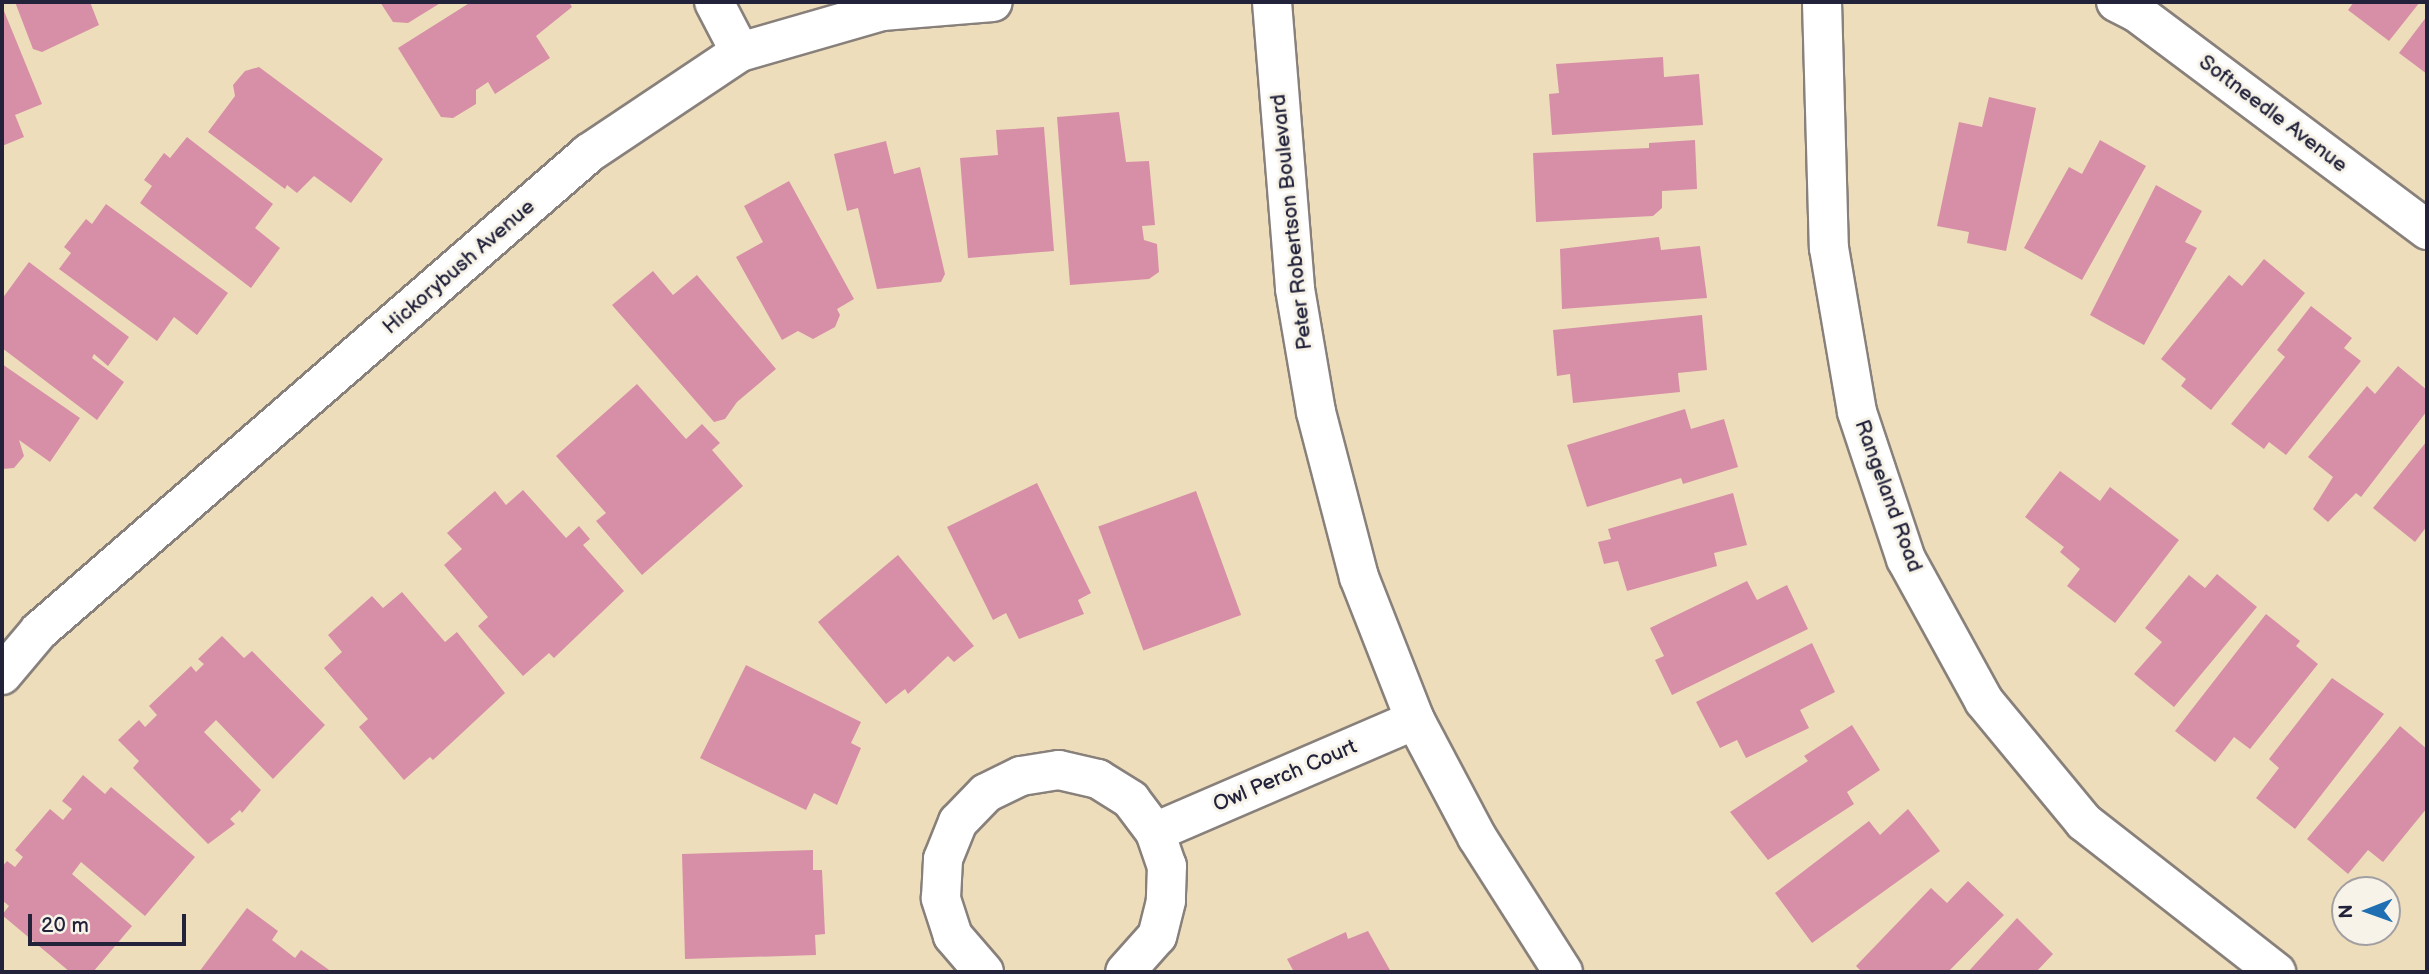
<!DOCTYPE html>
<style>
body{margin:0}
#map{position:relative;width:2429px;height:974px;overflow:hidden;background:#edb;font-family:"Balsamiq Sans",sans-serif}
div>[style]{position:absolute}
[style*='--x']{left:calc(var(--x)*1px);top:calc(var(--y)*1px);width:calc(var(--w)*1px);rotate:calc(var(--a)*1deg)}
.building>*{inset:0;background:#d68fa7;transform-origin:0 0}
.roads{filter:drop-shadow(2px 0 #88807b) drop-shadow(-2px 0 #88807b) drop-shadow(0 2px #88807b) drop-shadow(0 -2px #88807b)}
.minor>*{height:38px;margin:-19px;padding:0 19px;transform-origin:19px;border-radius:19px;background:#fff}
.tertiary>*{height:38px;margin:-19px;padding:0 19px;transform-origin:19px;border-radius:19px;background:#fff}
span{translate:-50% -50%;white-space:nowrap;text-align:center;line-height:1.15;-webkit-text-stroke:6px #f7f3e8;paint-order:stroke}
.street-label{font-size:21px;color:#22223b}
.frame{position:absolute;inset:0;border:4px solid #22223b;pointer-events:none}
.north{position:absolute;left:2331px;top:876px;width:70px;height:70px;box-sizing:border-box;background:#f7f3e8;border:2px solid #a29fa3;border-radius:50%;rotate:269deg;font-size:19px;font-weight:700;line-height:28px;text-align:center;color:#22223b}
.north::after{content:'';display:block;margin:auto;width:24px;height:32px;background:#1f6fb2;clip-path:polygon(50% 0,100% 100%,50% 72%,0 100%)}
.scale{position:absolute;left:28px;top:914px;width:158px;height:32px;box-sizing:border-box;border:4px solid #22223b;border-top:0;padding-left:9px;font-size:21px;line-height:24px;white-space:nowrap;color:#22223b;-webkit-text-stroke:5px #f7f3e8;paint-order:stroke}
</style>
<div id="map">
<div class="building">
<div style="clip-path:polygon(15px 2px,90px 2px,99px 25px,42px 52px,33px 49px)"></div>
<div style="clip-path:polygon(380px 2px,442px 2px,408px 23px,393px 22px)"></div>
<div style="clip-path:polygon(471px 2px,569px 2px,572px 7px,536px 36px,550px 58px,495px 94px,488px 82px,476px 90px,476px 104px,453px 118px,441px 117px,398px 48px)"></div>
<div style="clip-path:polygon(2354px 2px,2420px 2px,2389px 41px,2348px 10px)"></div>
<div style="clip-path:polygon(2px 6px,42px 104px,15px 115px,24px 137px,2px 146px)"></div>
<div style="clip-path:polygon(2427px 16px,2427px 74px,2399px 53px)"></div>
<div style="clip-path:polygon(1663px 57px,1664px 77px,1699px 74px,1703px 125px,1552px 135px,1549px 94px,1559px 93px,1556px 64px)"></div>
<div style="clip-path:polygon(259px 67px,383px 159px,351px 203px,314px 176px,297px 193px,287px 185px,285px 189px,208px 132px,235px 96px,233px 85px,245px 71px)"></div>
<div style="clip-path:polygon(1989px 97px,2036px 108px,2006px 251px,1967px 243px,1969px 232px,1937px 226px,1959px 122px,1982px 127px)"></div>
<div style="clip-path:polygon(1119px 112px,1126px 162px,1149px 161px,1155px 225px,1142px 226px,1144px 240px,1157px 244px,1159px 272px,1149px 279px,1070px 285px,1057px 117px)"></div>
<div style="clip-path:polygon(1044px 127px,1054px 251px,968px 258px,960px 158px,998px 155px,996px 130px)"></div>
<div style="clip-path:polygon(187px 137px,273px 204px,255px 228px,280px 248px,251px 288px,140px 203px,152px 186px,144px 180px,164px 153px,170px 158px)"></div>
<div style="clip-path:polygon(1695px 140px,1697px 189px,1662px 191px,1662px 208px,1653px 216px,1536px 222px,1533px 153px,1649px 148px,1649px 143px)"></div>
<div style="clip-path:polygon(2100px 140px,2146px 166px,2082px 280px,2024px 248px,2069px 167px,2082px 174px)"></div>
<div style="clip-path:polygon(886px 141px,894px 174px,920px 167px,945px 274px,941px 282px,877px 289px,858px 208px,847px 211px,834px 154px)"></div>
<div style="clip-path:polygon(789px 181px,854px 299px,837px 309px,840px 315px,835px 327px,813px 339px,798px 331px,782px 340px,736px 257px,763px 242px,744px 206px)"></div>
<div style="clip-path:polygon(2156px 185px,2202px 211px,2185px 242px,2197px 248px,2144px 345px,2090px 315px)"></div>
<div style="clip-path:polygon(106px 204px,228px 293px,197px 335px,174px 317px,157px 341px,59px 269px,71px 253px,64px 247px,86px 219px,92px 224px)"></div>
<div style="clip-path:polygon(1659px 237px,1661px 250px,1700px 246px,1707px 298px,1562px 309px,1560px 249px)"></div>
<div style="clip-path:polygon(2264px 259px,2305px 293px,2211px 410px,2181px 386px,2186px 379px,2161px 359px,2229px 275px,2242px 286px)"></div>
<div style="clip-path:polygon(29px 262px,129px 337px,108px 366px,94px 354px,92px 358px,124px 382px,97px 420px,2px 348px,2px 299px)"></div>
<div style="clip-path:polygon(653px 271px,673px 295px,697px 275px,776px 369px,737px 402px,725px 419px,714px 422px,612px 305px)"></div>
<div style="clip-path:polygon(2311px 306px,2352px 338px,2344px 348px,2361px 361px,2286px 455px,2269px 442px,2264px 449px,2231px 424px,2285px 357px,2277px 350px)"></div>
<div style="clip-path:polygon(1702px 315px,1707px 370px,1678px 373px,1680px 392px,1573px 403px,1570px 374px,1557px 376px,1553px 330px)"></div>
<div style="clip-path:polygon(2px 364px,80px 418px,50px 462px,19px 440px,24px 456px,14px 468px,2px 469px)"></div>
<div style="clip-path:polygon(2398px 366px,2427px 390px,2427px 411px,2361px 497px,2356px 493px,2328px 522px,2313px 509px,2333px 477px,2308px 457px,2367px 386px,2375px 394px)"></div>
<div style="clip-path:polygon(637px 384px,686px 439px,702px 424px,720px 443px,712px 450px,743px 486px,642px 575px,596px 521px,606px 513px,556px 456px)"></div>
<div style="clip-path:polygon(1685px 409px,1691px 429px,1724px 419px,1738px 467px,1683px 484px,1681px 478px,1587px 507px,1567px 445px)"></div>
<div style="clip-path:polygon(2427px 441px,2427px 526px,2415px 542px,2373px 508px)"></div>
<div style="clip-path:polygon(2060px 471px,2100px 501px,2110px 487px,2179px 540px,2115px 623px,2067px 586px,2080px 569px,2060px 552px,2064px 547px,2025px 517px)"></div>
<div style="clip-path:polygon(1037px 483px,1091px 593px,1078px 600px,1084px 614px,1019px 639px,1006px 613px,993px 620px,947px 527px)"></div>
<div style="clip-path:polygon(523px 490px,566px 538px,579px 526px,590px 539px,583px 545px,624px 591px,554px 658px,549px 653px,523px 676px,478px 626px,488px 617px,444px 565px,462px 549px,447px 533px,495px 491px,506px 505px)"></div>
<div style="left:1196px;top:491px;width:132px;height:104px;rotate:70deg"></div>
<div style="clip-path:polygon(1733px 493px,1747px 545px,1714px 553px,1717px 566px,1627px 591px,1618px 561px,1604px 564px,1598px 542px,1611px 539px,1608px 529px)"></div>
<div style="clip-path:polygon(898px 555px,974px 646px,954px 662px,948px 656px,908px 694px,905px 689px,886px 704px,818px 622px)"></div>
<div style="clip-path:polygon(2217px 574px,2257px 607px,2174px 707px,2134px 674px,2162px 642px,2145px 628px,2189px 575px,2205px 588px)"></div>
<div style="clip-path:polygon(1747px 581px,1757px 600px,1787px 585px,1808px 629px,1672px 695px,1655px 660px,1664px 656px,1650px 628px)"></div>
<div style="clip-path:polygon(402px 592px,445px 642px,457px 632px,505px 693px,433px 760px,430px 757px,404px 780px,359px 727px,368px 719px,324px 668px,342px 652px,328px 635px,372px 596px,383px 608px)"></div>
<div style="clip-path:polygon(2266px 614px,2300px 641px,2296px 646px,2318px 664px,2250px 749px,2234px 737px,2215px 762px,2175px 731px)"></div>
<div style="clip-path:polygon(222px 636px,244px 658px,252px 651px,325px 725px,273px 779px,216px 720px,204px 732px,261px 790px,242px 813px,240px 810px,230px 819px,235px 824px,208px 844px,133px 768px,139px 761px,118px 740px,139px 720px,145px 727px,157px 715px,149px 706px,191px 666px,196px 672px,204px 664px,198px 659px)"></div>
<div style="clip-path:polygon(1812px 643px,1835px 692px,1800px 710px,1809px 728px,1746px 758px,1737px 740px,1720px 748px,1696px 702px)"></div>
<div style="clip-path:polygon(746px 665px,861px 722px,851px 743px,861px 748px,837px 805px,814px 793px,806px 810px,700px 758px)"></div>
<div style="clip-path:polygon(2332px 678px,2384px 714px,2295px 829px,2256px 798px,2279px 768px,2269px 759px)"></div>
<div style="clip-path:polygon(1852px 725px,1880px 770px,1847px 792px,1854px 804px,1768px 860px,1730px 812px,1808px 761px,1804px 756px)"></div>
<div style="clip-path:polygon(2400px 726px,2427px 749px,2427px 808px,2383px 862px,2368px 850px,2348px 874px,2307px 839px)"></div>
<div style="clip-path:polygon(83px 775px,105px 794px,111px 787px,195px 857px,145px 916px,81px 862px,72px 874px,132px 926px,93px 972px,70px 972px,2px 915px,9px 906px,2px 900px,2px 867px,7px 861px,15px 867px,23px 857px,15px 850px,50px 809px,63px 820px,72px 809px,62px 801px)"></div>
<div style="clip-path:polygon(1908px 809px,1940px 851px,1812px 943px,1775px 893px,1869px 821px,1880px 835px)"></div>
<div style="clip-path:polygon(813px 850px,813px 870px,822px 870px,825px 934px,815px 935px,816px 955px,685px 959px,682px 854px)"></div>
<div style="clip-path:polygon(1968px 881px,2004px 915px,1948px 972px,1862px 972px,1856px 966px,1931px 888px,1947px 903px)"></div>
<div style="clip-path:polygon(247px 908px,278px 931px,272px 940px,295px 958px,301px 950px,332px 972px,199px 972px)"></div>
<div style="clip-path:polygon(2017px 918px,2053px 954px,2036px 972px,1968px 972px)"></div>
<div style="clip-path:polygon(1368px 931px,1391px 972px,1294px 972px,1287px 959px,1346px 932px,1348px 939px)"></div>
</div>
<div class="roads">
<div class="minor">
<div style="--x:714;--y:2;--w:56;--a:62.5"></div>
<div style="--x:1822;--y:2;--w:246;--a:88.4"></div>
<div style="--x:1829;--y:248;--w:166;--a:80.3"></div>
<div style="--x:1857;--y:412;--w:155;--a:71.6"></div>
<div style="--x:1906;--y:559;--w:162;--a:61.2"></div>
<div style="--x:1984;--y:701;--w:157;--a:50.4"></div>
<div style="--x:2084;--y:822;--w:244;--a:38"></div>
<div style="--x:2116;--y:2;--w:22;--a:27"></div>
<div style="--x:2136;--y:12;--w:364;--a:36.8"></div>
<div style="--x:2;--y:675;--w:57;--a:-49.9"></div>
<div style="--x:39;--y:631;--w:729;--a:-40.99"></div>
<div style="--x:589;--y:153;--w:182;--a:-33.8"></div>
<div style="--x:740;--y:52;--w:148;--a:-16.1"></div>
<div style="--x:882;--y:11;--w:111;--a:-4.6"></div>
<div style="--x:1155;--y:832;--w:283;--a:-23.3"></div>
<div style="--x:984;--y:972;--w:48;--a:-130.7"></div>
<div style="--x:953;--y:936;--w:40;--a:-108"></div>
<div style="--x:941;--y:898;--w:39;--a:-87"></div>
<div style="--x:943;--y:859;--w:40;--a:-68"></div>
<div style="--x:958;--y:822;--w:40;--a:-46"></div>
<div style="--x:986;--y:793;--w:39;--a:-26"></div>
<div style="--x:1021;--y:776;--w:38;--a:-9"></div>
<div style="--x:1059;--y:770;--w:40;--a:13"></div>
<div style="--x:1098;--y:779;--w:39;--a:32"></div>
<div style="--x:1131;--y:800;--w:40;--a:53"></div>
<div style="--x:1155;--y:832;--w:36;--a:71"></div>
<div style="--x:1167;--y:866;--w:35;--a:92"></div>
<div style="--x:1166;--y:901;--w:36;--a:104"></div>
<div style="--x:1157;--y:936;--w:48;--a:131.6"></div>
</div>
<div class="tertiary">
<div style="--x:1272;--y:2;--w:288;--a:85.4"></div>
<div style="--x:1295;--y:289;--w:125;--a:80.3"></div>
<div style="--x:1316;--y:412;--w:171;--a:75.4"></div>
<div style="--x:1359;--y:577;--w:154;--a:68.6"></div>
<div style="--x:1415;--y:720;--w:132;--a:62.1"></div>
<div style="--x:1477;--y:837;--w:160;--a:57.5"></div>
</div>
</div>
<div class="street-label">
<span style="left:2273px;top:114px;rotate:37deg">Softneedle Avenue</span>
<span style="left:1292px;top:222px;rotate:-96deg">Peter Robertson Boulevard</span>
<span style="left:459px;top:267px;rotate:-41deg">Hickorybush Avenue</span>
<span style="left:1888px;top:496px;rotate:70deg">Rangeland Road</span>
<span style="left:1285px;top:776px;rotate:-23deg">Owl Perch Court</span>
</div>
<div class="frame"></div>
<div class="north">N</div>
<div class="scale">20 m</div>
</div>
